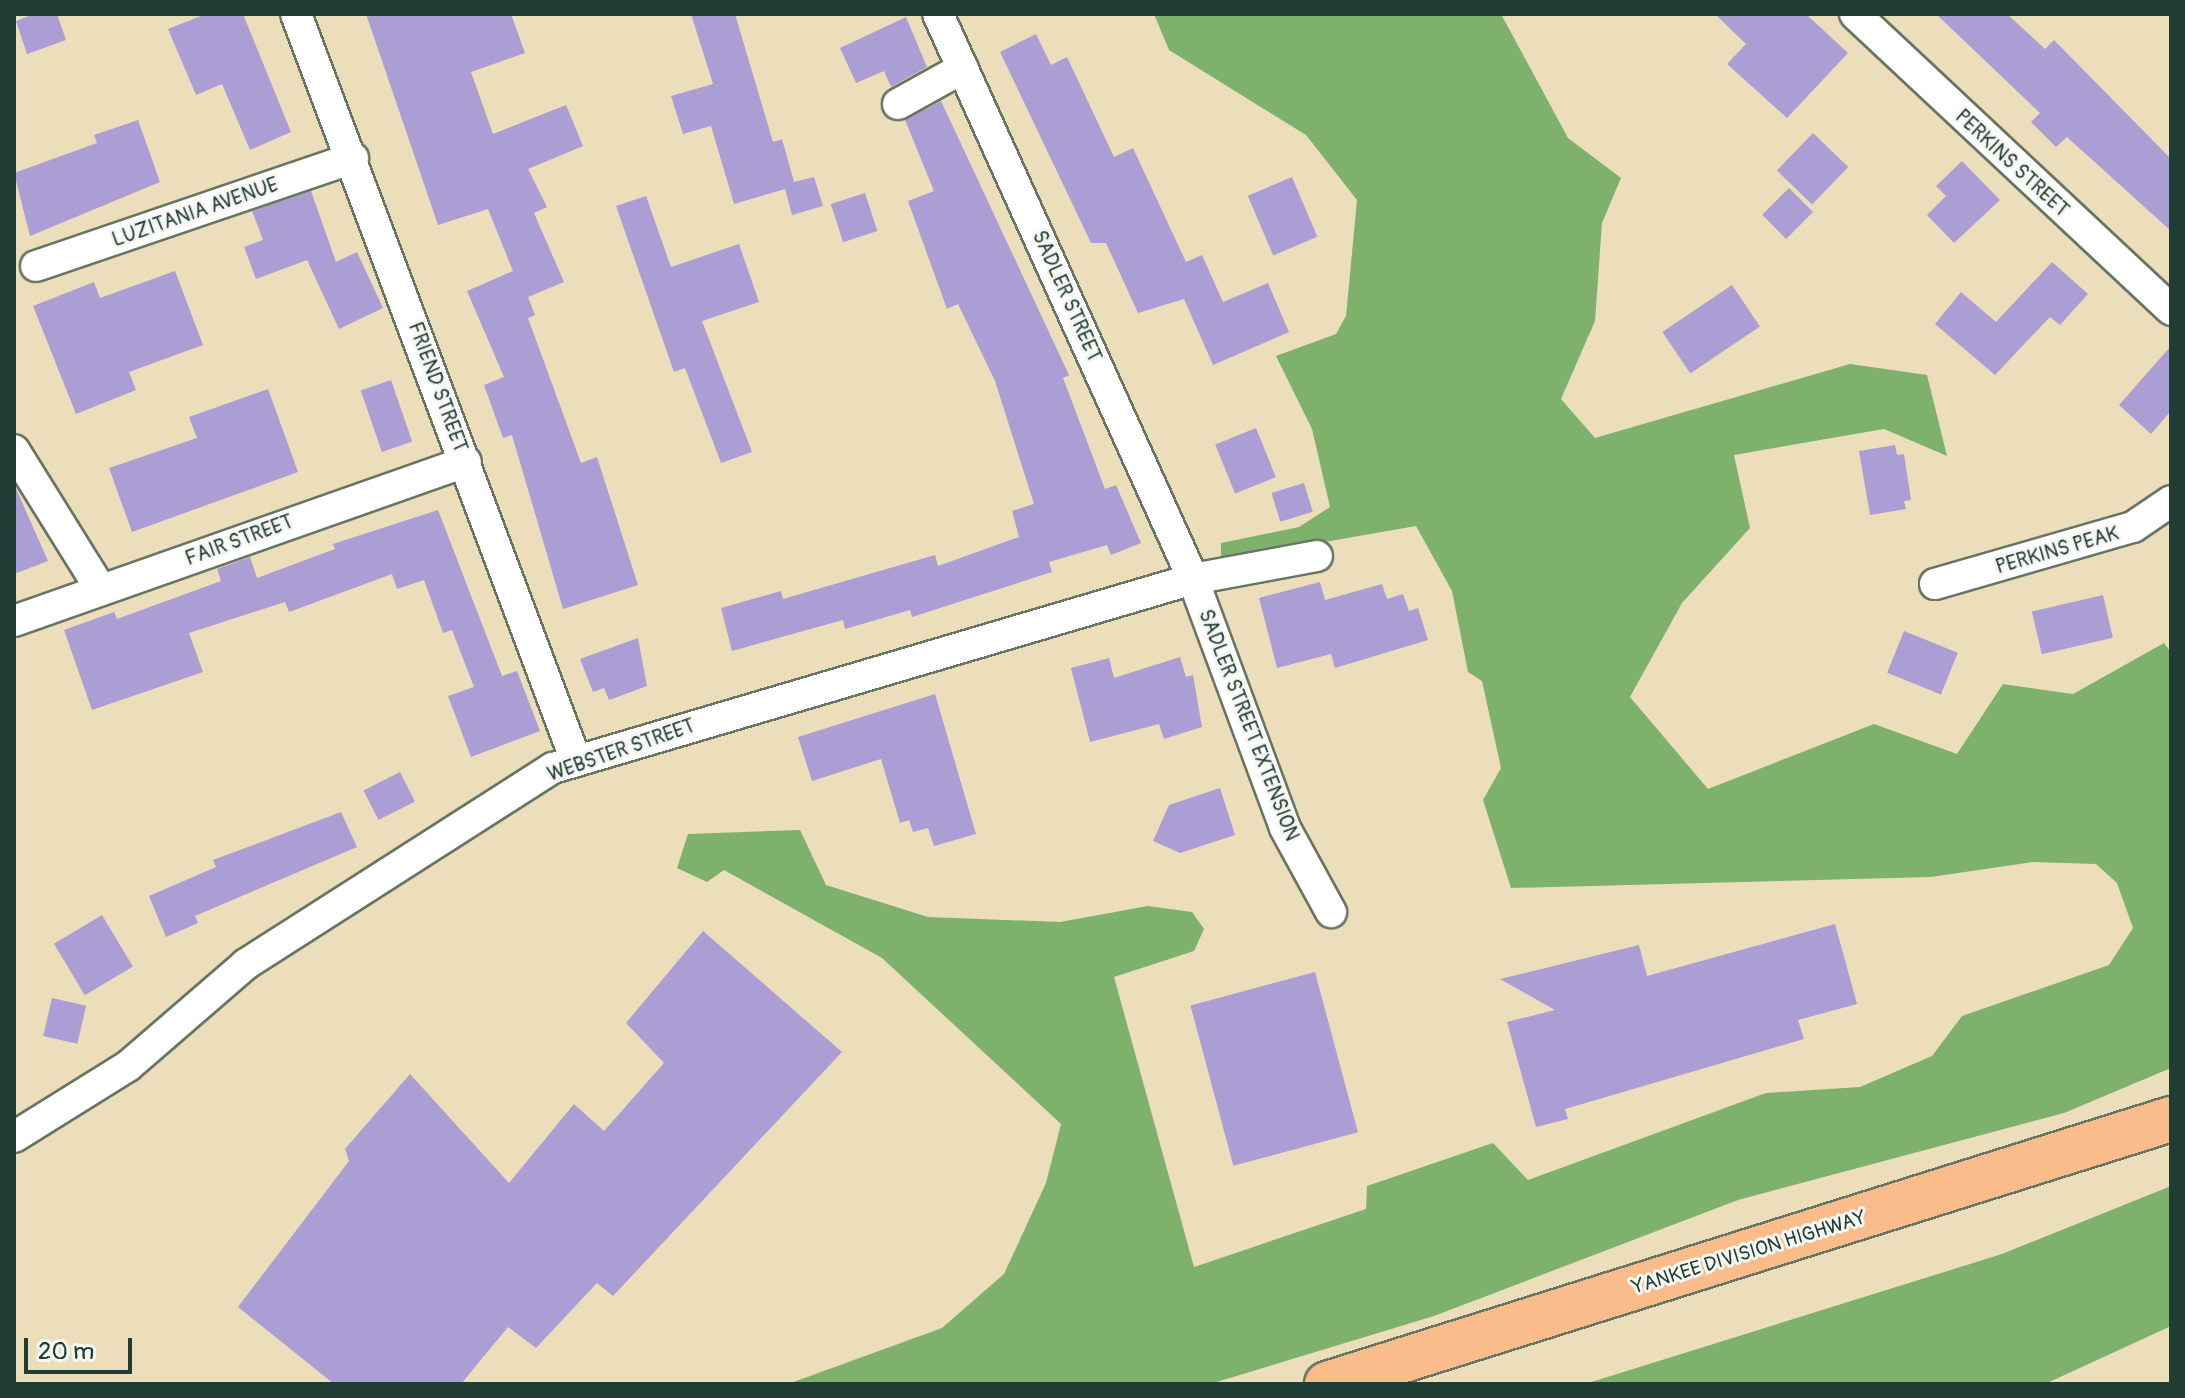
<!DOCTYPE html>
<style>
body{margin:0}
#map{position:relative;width:2185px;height:1398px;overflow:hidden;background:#ecdebb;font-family:Pangolin,sans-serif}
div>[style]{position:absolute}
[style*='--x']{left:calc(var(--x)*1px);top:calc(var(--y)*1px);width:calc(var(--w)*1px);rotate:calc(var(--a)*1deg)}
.forest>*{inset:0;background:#7eb16c}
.building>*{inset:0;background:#aa9ed4;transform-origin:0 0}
.roads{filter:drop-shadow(2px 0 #677563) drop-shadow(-2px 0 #677563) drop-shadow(0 2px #677563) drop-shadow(0 -2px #677563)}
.street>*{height:30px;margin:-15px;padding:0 15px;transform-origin:15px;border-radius:15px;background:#fff}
.highway>*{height:44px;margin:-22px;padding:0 22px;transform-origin:22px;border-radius:22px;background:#f9bc8a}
span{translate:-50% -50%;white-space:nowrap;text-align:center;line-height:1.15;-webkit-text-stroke:6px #f6f6f2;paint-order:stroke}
.street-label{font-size:20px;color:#1f3d34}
.frame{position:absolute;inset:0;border:16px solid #1f3d34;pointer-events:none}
.scale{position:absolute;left:24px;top:1338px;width:108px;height:36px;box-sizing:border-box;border:4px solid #1f3d34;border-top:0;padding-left:10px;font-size:24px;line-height:28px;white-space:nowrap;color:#1f3d34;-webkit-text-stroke:6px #f6f6f2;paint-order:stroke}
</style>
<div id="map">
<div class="forest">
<div style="clip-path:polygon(1154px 14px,1501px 14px,1568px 138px,1621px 178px,1602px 223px,1595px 321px,1561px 399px,1595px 438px,1850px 364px,1927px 375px,1947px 456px,1884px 429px,1734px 455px,1750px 528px,1682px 603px,1630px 697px,1708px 789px,1874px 724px,1957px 754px,2003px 684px,2073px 694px,2164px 643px,2171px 652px,2171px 1068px,2064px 1113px,1738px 1200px,1434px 1316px,1210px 1384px,788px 1384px,942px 1328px,1004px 1274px,1046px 1183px,1061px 1124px,882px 958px,724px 870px,707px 882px,677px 868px,688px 834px,800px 830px,826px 885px,928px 917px,1060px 922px,1148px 906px,1192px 912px,1204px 929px,1194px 951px,1114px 977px,1194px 1267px,1366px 1209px,1367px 1186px,1493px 1143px,1528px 1180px,1766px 1093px,1860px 1087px,1932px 1056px,1962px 1016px,2109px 965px,2133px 928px,2117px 883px,2096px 864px,2033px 862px,1931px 877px,1511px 888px,1483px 800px,1501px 768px,1482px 681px,1468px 672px,1452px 591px,1416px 526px,1221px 560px,1221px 543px,1299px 527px,1330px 507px,1312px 429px,1276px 356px,1336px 334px,1346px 316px,1357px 200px,1306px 135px,1169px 50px)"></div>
<div style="clip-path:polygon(2171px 1186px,2171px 1326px,2045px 1384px,1585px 1384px,2002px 1254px)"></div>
</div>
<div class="building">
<div style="clip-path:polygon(34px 14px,57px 14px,66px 40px,27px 54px,16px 21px)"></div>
<div style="clip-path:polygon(206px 14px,243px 14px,291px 132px,250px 150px,222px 84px,196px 95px,168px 29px)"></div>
<div style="clip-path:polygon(366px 14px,511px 14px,525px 53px,471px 72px,493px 134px,566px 105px,583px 146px,528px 169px,547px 207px,534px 213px,564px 282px,528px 297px,535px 315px,528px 318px,581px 463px,597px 457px,638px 585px,563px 609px,512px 435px,503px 438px,484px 385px,504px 377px,467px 291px,513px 271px,488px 209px,438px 225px)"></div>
<div style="clip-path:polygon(691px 14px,735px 14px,773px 142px,782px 139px,794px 182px,814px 177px,823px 206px,792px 215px,785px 189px,734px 204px,711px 126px,683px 134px,671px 96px,713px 84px)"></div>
<div style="clip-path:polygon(1715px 14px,1806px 14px,1848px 53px,1787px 118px,1727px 64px,1746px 44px)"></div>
<div style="clip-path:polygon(1936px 14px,2007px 14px,2045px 49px,2054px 40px,2171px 159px,2171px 231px,2067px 137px,2056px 147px,2031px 122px,2040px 113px)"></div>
<div style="clip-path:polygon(906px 17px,927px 67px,891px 87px,884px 71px,856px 83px,840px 48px)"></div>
<div style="clip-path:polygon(1036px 34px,1051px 65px,1067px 57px,1114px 157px,1133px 148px,1186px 262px,1202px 255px,1223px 302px,1268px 283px,1289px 332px,1213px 365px,1184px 299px,1138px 313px,1106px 243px,1091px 243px,1000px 52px)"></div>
<div style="clip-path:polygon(941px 101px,1069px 375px,1063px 378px,1105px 489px,1116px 485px,1141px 543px,1111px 555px,1107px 545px,1049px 562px,1052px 572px,912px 617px,910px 610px,845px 629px,843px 620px,732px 651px,721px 608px,781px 591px,783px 599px,935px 555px,938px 566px,1019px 537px,1012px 511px,1034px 504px,995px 381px,958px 304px,947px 309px,908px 201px,934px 191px,905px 120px)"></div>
<div style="clip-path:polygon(138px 120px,160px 182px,30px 236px,14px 173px,97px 143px,94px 135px)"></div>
<div style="left:1813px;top:133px;width:49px;height:52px;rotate:44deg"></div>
<div style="clip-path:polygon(1962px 161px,2000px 200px,1954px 243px,1927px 215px,1946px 196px,1936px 186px)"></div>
<div style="left:1292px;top:177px;width:65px;height:48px;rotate:67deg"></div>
<div style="left:1789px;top:188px;width:34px;height:38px;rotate:45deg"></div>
<div style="clip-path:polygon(311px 191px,336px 262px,357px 252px,383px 308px,339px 329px,307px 260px,256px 279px,244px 247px,263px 240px,252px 211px)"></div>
<div style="left:865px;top:193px;width:40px;height:36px;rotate:72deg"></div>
<div style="clip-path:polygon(646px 196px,671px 267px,739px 244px,759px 302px,702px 321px,752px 452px,721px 463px,685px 368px,674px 372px,616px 206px)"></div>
<div style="clip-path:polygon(2052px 262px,2088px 294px,2060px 325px,2050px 317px,1995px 375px,1935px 324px,1961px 292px,1996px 322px)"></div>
<div style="clip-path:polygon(175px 271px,203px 345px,129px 372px,136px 390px,76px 414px,33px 306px,94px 282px,100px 298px)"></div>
<div style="left:1732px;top:285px;width:50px;height:84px;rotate:56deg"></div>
<div style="clip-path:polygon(2171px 346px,2171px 411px,2151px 434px,2119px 405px)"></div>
<div style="left:391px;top:380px;width:65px;height:32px;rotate:71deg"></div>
<div style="clip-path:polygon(268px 389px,298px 472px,132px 532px,109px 468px,197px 438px,189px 417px)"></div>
<div style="left:1256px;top:428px;width:53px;height:44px;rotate:68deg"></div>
<div style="clip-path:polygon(1895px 445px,1897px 455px,1904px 454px,1911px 500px,1904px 501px,1906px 509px,1870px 515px,1859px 451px)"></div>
<div style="left:1304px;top:483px;width:30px;height:34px;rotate:73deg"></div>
<div style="clip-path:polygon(14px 484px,48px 561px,14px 574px)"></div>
<div style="clip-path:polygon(438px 510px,502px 676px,517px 671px,540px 731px,471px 757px,448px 696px,474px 687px,452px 630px,443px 633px,424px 580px,397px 589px,392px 574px,289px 612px,285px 602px,189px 633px,203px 672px,92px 710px,64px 630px,114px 612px,117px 619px,221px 581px,217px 569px,250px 557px,257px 578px,335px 549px,333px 544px)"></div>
<div style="clip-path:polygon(1320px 582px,1325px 600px,1382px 584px,1387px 599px,1403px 594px,1409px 611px,1418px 608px,1428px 640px,1335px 668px,1331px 654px,1277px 668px,1259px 598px)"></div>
<div style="left:2103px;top:595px;width:44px;height:73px;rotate:77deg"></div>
<div style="left:1904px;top:631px;width:58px;height:45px;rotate:22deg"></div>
<div style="clip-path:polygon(638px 638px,647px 686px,609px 700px,604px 688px,593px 692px,580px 659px)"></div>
<div style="clip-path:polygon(1180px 657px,1186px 677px,1193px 675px,1202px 727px,1164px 739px,1159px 724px,1090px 742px,1071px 668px,1109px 658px,1114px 678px)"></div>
<div style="clip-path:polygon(935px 694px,976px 834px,934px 846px,928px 828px,913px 832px,909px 820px,900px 823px,881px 759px,812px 781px,798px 737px)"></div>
<div style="left:400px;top:772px;width:33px;height:41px;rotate:63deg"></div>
<div style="clip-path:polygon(1220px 788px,1235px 835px,1180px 853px,1153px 841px,1169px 805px)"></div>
<div style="clip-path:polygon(341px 812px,357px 847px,195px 916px,198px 923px,166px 937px,149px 896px,216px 867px,213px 860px)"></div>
<div style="left:102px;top:915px;width:60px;height:56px;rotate:59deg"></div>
<div style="clip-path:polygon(1835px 924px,1857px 1004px,1798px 1020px,1804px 1039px,1565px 1109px,1568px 1119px,1536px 1127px,1507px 1022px,1555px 1010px,1500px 979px,1639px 945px,1647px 976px)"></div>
<div style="clip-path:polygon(703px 931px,842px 1052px,613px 1296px,597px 1283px,536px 1348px,508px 1327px,461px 1384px,334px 1384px,238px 1307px,349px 1161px,345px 1149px,410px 1074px,509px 1183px,574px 1104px,604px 1131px,664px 1063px,626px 1023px)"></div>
<div style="left:1315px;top:972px;width:166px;height:129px;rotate:75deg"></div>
<div style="left:52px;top:998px;width:35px;height:39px;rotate:13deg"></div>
</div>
<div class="roads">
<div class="street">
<div style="--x:296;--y:14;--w:798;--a:69.45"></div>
<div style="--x:938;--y:14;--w:620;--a:65.71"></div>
<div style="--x:1193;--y:579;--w:265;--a:69.7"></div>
<div style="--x:1285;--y:828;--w:96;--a:61.3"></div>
<div style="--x:1855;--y:14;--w:433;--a:43.1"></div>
<div style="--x:898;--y:104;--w:74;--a:-29"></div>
<div style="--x:36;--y:266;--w:335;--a:-18.8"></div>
<div style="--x:14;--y:450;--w:165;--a:58.1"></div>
<div style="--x:1935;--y:584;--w:206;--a:-16.1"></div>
<div style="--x:2133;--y:527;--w:46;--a:-34.4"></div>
<div style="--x:14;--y:621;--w:479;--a:-19.4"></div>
<div style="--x:14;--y:1137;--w:134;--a:-31.9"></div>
<div style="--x:128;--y:1066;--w:156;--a:-40.8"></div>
<div style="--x:246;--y:964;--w:364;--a:-32.6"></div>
<div style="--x:553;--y:768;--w:667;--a:-16.45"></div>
<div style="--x:1193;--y:579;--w:126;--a:-10.5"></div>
</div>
<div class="highway">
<div style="--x:1327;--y:1384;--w:885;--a:-17.43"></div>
</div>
</div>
<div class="street-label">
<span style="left:2012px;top:163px;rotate:43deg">PERKINS STREET</span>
<span style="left:195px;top:212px;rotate:-19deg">LUZITANIA AVENUE</span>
<span style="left:1067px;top:296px;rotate:66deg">SADLER STREET</span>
<span style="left:438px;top:387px;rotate:70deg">FRIEND STREET</span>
<span style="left:239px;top:540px;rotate:-20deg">FAIR STREET</span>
<span style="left:2057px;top:550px;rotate:-16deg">PERKINS PEAK</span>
<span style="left:1249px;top:725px;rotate:69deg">SADLER STREET EXTENSION</span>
<span style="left:621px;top:750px;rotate:-19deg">WEBSTER STREET</span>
<span style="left:1749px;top:1252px;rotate:-17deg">YANKEE DIVISION HIGHWAY</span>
</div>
<div class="frame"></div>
<div class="scale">20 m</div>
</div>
